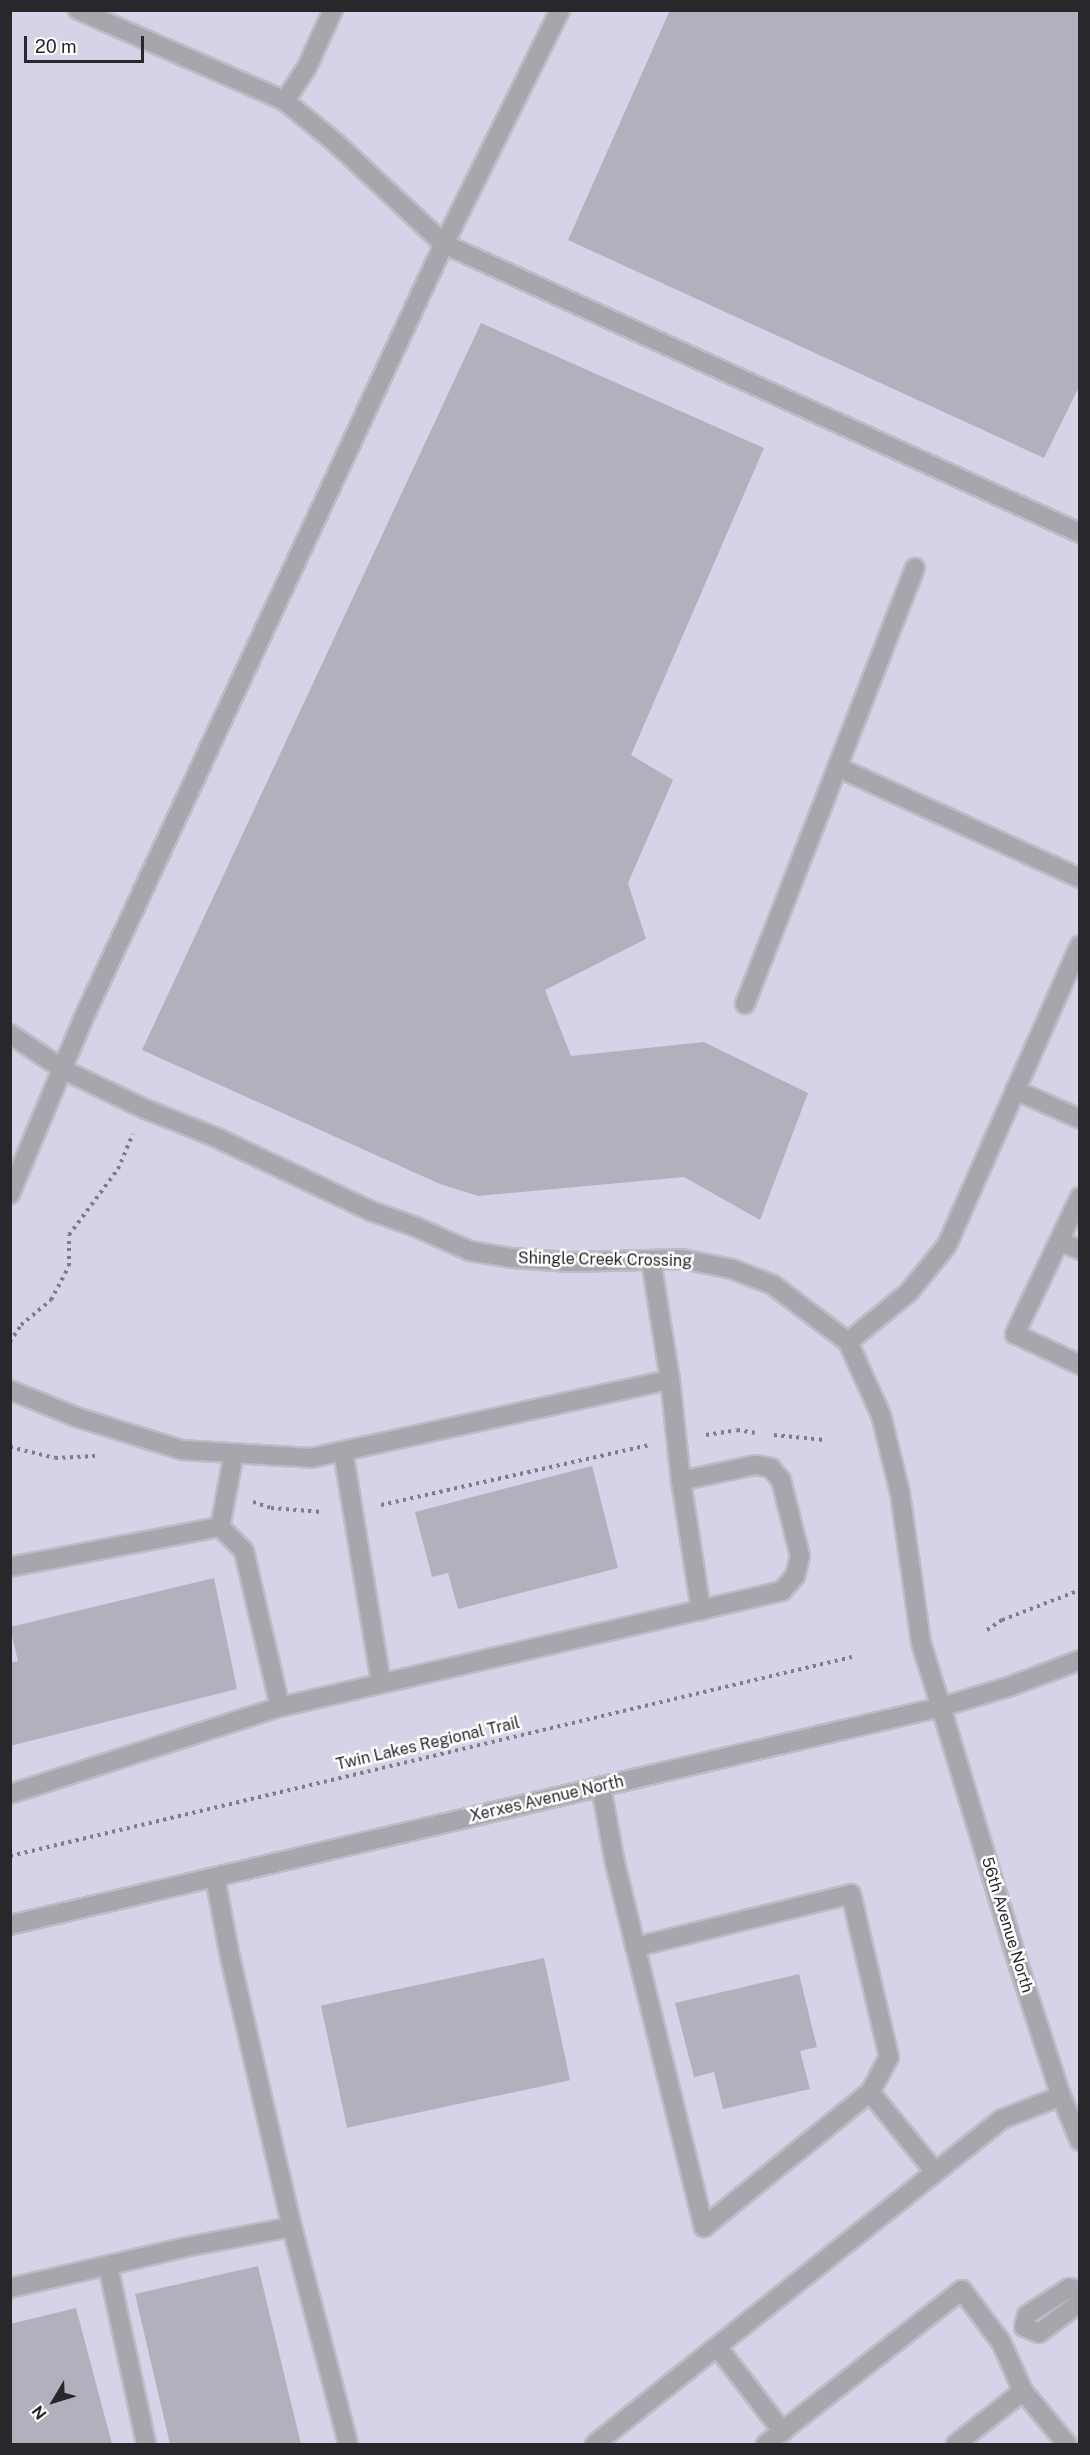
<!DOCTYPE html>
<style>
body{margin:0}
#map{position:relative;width:1090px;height:2455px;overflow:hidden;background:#e3e0ee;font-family:"Public Sans",sans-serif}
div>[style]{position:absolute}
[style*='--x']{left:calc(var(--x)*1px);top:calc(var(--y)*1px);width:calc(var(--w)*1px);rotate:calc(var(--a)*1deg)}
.built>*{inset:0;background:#d7d2e7;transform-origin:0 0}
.building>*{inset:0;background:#b3b0bd;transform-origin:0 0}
.path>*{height:4px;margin-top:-2px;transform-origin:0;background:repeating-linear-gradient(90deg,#7e7c85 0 3px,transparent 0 7.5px)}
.roads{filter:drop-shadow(2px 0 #bebbc7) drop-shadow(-2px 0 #bebbc7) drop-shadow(0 2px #bebbc7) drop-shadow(0 -2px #bebbc7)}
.service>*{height:18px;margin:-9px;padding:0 9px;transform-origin:9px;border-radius:9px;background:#a7a6ac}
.minor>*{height:18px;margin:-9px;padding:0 9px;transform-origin:9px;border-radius:9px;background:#a7a6ac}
.tertiary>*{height:18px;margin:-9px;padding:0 9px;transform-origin:9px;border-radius:9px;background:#a7a6ac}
span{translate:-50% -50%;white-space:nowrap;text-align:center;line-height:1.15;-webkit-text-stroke:5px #fff;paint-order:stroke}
.street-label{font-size:16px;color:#28272c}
.frame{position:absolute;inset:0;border:12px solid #28272c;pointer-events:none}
.north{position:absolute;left:24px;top:2371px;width:60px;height:60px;-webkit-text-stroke:4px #fff;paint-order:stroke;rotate:232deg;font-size:16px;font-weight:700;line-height:24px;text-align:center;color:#28272c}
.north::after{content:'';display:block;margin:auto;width:21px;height:27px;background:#28272c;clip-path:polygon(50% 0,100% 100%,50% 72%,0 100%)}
.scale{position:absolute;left:24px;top:36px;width:120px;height:27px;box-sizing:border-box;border:3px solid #28272c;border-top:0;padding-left:8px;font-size:18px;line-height:21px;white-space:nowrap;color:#28272c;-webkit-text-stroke:4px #fff;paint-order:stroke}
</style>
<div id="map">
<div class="built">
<div style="left:11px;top:11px;width:1068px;height:2433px"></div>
</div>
<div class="building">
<div style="clip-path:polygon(670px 10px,1080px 10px,1080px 385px,1044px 458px,568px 240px)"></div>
<div style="clip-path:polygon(481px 323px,764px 448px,631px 755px,673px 780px,628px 883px,646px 939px,545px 990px,571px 1056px,704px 1042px,808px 1093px,760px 1220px,684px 1177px,478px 1196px,440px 1184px,142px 1050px)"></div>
<div style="clip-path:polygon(592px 1466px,618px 1568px,458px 1609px,448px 1573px,432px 1577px,415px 1512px)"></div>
<div style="clip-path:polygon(214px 1578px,237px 1689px,10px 1746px,10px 1663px,18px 1661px,10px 1627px)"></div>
<div style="left:544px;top:1958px;width:125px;height:228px;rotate:78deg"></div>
<div style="clip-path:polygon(799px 1974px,817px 2047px,800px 2051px,810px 2089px,723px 2109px,714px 2072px,694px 2077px,675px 2003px)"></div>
<div style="clip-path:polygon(258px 2266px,301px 2444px,170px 2444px,135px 2294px)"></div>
<div style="clip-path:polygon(76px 2308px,112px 2444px,10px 2444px,10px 2324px)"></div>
</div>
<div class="path">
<div style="--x:10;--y:1342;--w:20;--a:-57"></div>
<div style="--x:21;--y:1325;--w:39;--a:-40"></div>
<div style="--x:51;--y:1300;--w:38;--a:-62"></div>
<div style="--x:69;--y:1266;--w:31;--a:-90"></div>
<div style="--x:69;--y:1235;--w:82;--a:-53.4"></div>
<div style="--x:118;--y:1169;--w:38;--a:-67"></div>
<div style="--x:706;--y:1435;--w:31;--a:-9"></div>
<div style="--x:737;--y:1430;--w:18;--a:9"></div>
<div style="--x:774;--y:1435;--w:51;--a:5.6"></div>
<div style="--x:10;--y:1447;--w:46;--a:13.7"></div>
<div style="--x:55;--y:1458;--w:40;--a:-2.9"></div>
<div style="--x:253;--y:1502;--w:19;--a:18"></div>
<div style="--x:271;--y:1508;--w:52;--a:4.4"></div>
<div style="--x:381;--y:1505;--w:275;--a:-12.6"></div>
<div style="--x:987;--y:1630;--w:18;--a:-34"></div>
<div style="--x:1002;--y:1620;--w:84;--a:-21"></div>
<div style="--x:10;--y:1856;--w:865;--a:-13.3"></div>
</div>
<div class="roads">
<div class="service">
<div style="--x:78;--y:10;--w:226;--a:23.7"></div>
<div style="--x:285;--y:101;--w:66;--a:39.5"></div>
<div style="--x:336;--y:143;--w:148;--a:43.1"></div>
<div style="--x:444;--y:244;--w:699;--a:24.44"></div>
<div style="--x:285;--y:101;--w:40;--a:-57.1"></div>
<div style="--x:307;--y:67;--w:63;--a:-65.5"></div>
<div style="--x:837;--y:767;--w:267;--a:24.6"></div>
<div style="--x:745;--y:1004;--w:468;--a:-68.7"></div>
<div style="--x:1015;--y:1090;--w:71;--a:24"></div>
<div style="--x:10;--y:1194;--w:192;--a:-67.3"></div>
<div style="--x:84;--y:1017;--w:853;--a:-65.03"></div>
<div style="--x:444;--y:244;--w:261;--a:-63.6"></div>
<div style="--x:1080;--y:1197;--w:152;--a:115.4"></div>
<div style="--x:1015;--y:1334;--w:72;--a:25.5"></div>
<div style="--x:1059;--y:1241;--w:23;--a:23"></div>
<div style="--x:848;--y:1342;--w:79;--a:-39.3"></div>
<div style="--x:909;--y:1292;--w:60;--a:-51"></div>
<div style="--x:947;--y:1245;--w:328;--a:-66.1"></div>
<div style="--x:10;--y:1390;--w:71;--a:22.2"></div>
<div style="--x:76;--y:1417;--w:111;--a:17.3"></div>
<div style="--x:182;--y:1450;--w:129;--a:3.5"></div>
<div style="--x:311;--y:1458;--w:367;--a:-12.3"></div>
<div style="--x:670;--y:1380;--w:121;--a:-99"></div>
<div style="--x:343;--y:1451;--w:235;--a:80.7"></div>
<div style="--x:681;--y:1481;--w:131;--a:81.2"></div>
<div style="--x:10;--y:1567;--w:214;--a:-10.8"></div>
<div style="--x:220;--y:1527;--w:75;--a:-79.3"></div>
<div style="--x:280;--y:1707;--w:515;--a:-13.01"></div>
<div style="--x:782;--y:1591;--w:20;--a:-49"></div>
<div style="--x:795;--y:1576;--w:21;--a:-76"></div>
<div style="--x:800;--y:1556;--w:78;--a:-104"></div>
<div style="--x:781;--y:1480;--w:16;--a:-130"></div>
<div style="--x:771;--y:1468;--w:16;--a:-169"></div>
<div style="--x:755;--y:1465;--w:76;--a:167.8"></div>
<div style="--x:681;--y:1481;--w:102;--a:-96.2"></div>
<div style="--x:601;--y:1787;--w:77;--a:79.6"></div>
<div style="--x:615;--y:1863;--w:375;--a:76.3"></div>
<div style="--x:704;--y:2227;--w:214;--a:-39.1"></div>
<div style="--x:870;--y:2092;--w:103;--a:50.9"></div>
<div style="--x:10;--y:1794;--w:284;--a:-17.9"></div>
<div style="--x:280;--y:1707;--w:160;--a:-103"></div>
<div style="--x:244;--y:1551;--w:34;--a:-135"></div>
<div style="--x:215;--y:1877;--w:81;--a:79.4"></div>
<div style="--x:230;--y:1957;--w:277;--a:77.1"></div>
<div style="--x:292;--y:2227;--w:224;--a:75.5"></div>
<div style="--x:635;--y:1947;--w:222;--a:-13.8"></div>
<div style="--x:851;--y:1894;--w:167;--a:76.9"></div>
<div style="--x:889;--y:2057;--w:40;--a:118"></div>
<div style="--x:108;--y:2266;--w:182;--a:77.9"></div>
<div style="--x:10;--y:2288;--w:181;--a:-13.1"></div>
<div style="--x:186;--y:2247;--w:108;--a:-10.7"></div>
<div style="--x:1079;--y:2291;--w:13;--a:94"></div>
<div style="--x:1078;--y:2304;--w:49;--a:143.4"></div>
<div style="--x:1039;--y:2333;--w:16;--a:-158"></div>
<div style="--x:1024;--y:2327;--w:12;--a:-76"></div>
<div style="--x:1027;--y:2315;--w:50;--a:-32.7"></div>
<div style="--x:1069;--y:2288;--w:11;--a:10"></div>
<div style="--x:718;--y:2348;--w:106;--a:52.3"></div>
<div style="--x:595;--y:2444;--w:521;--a:-38.61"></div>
<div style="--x:1002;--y:2119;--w:63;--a:-21.3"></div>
<div style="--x:766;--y:2444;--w:249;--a:-38.2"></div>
<div style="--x:962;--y:2290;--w:65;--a:53.1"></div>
<div style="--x:1001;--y:2342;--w:54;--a:65.8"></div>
<div style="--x:1023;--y:2391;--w:69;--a:50.3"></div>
<div style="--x:956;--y:2444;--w:85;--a:-38.3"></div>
</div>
<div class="minor">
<div style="--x:10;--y:1034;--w:65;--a:33.7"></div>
<div style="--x:64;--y:1070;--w:90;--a:25.7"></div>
<div style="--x:145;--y:1109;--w:73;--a:21.7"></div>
<div style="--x:213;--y:1136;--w:175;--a:25.4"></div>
<div style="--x:371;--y:1211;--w:48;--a:19.6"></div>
<div style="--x:416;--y:1227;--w:59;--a:24"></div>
<div style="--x:470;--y:1251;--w:43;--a:9.5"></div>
<div style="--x:512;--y:1258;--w:58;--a:3.9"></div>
<div style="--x:570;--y:1262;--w:112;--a:-1.5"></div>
<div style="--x:682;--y:1259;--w:51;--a:11.3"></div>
<div style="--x:732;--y:1269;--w:44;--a:21.3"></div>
<div style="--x:773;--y:1285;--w:94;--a:37.2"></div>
<div style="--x:848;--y:1342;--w:80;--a:65.7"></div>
<div style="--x:881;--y:1415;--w:80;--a:76.3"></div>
<div style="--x:900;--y:1493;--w:151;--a:82"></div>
<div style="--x:921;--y:1643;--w:67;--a:72.6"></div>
</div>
<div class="tertiary">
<div style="--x:941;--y:1707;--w:264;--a:73.3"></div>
<div style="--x:1017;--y:1960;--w:143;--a:72.1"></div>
<div style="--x:1061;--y:2096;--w:49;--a:67.1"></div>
<div style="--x:10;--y:1925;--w:956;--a:-13.18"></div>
<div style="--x:941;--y:1707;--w:73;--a:-16.7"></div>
<div style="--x:1011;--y:1686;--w:74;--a:-20.6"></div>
</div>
</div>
<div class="street-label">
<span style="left:605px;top:1260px;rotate:1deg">Shingle Creek Crossing</span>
<span style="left:428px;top:1744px;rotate:-13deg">Twin Lakes Regional Trail</span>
<span style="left:547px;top:1799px;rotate:-13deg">Xerxes Avenue North</span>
<span style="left:1007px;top:1925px;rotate:73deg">56th Avenue North</span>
</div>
<div class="frame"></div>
<div class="north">N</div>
<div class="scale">20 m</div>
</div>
